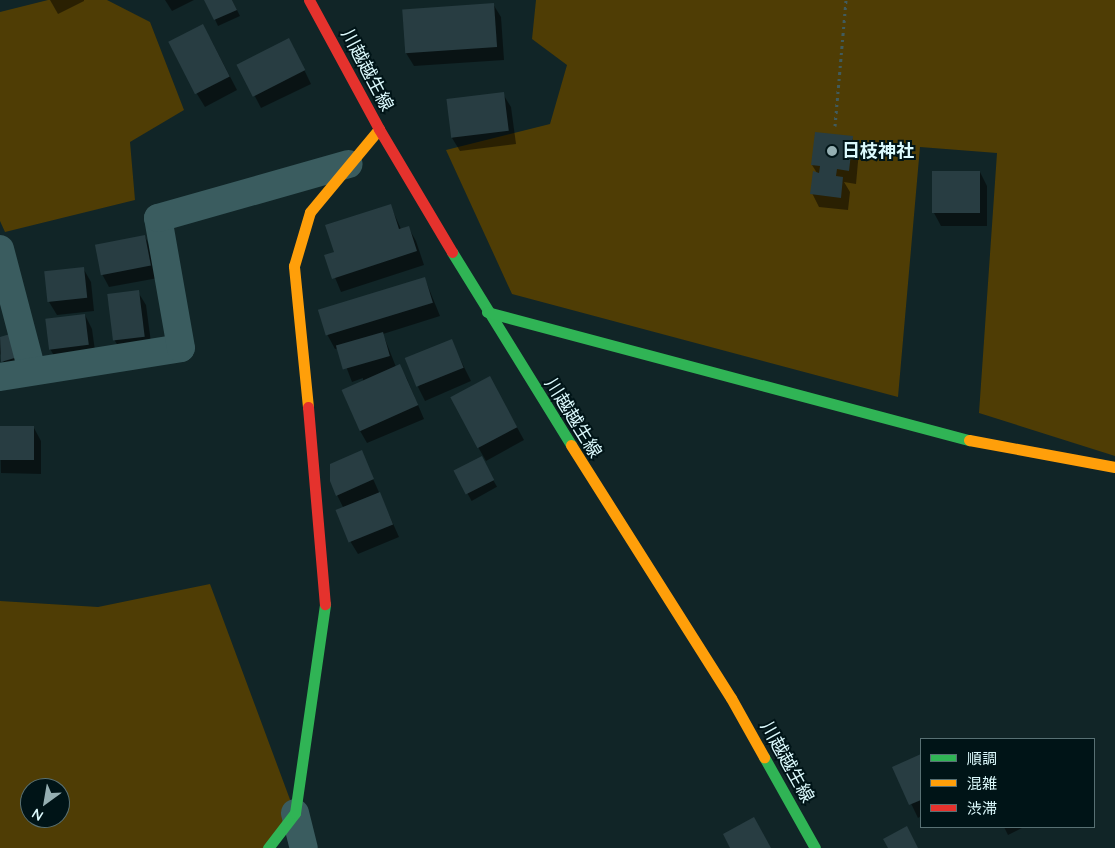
<!DOCTYPE html>
<meta charset="utf-8">
<style>
body{margin:0}
#map{position:relative;width:1115px;height:848px;overflow:hidden;background:#112527;font-family:Quicksand,"Noto Sans JP",sans-serif}
div>[style]{position:absolute}
[style*='--x']{left:calc(var(--x)*1px);top:calc(var(--y)*1px);width:calc(var(--w)*1px);rotate:calc(var(--a)*1deg)}
.green>*{inset:0;background:#4f3d05}
.shadow>*{inset:0;background:#0007;transform-origin:0 0}
.building>*{inset:0;background:#283d42;transform-origin:0 0}
.path>*{height:3px;margin-top:-1.5px;transform-origin:0;background:repeating-linear-gradient(90deg,#405b5d 0 2.5px,transparent 0 6.5px)}
.street>*{height:28px;margin:-14px;padding:0 14px;transform-origin:14px;border-radius:14px;background:#3a5c5f}
.fast>*{height:11px;margin:-5.5px;padding:0 5.5px;transform-origin:5.5px;border-radius:5.5px;background:#30b455}
.slow>*{height:11px;margin:-5.5px;padding:0 5.5px;transform-origin:5.5px;border-radius:5.5px;background:#ff9f0a}
.jam>*{height:11px;margin:-5.5px;padding:0 5.5px;transform-origin:5.5px;border-radius:5.5px;background:#e5322d}
.dots>*{width:14px;height:14px;translate:-50% -50%;box-sizing:border-box;border:2px solid #001417;border-radius:50%}
span{translate:-50% -50%;white-space:nowrap;text-align:center;line-height:1.15;-webkit-text-stroke:4px #001417;paint-order:stroke}
.street-label{font-size:18px;color:#dcfafd}
.poi-label{font-size:18px;color:#dcfafd;font-weight:700}
.left{translate:0 -50%;text-align:left}
.legend{position:absolute;left:920px;top:738px;width:175px;height:90px;box-sizing:border-box;background:#001417;border:1px solid #587073;margin:0;padding:6px 9px;list-style:none;font-size:15px;color:#dcfafd}
.legend li{display:flex;align-items:center;gap:10px;height:25px}
.legend b{width:25px;border:1px solid #587073}
.north{position:absolute;left:20px;top:778px;width:50px;height:50px;box-sizing:border-box;background:#001417;border:1px solid #587073;border-radius:50%;rotate:212deg;font-size:14px;font-weight:700;line-height:20px;text-align:center;color:#dcfafd}
.north::after{content:'';display:block;margin:auto;width:18px;height:22px;background:#95afb2;clip-path:polygon(50% 0,100% 100%,50% 72%,0 100%)}
</style>
<div id="map">
<div class="green">
<div style="clip-path:polygon(48px 0,107px 0,150px 22px,184px 110px,130px 142px,135px 200px,5px 232px,0 221px,0 12px)"></div>
<div style="clip-path:polygon(536px 0,1115px 0,1115px 456px,979px 413px,997px 153px,920px 147px,898px 397px,512px 294px,446px 150px,550px 124px,567px 65px,532px 39px)"></div>
<div style="clip-path:polygon(evenodd,210px 584px,295px 813px,268px 848px,0 848px,0 601px,98px 607px,210px 584px,30px 788px,60px 788px,60px 818px,30px 818px,30px 788px)"></div>
</div>
<div class="shadow">
<div style="clip-path:polygon(50px 0,84px 0,84px 1px,58px 14px)"></div>
<div style="clip-path:polygon(165px 0,194px 0,172px 11px)"></div>
<div style="clip-path:polygon(206px 0,232px 0,240px 16px,218px 26px)"></div>
<div style="clip-path:polygon(493px 4px,501px 17px,504px 60px,414px 66px,406px 53px)"></div>
<div style="clip-path:polygon(210px 38px,237px 90px,205px 107px,197px 94px)"></div>
<div style="clip-path:polygon(296px 53px,311px 84px,261px 108px,238px 64px)"></div>
<div style="clip-path:polygon(503px 94px,511px 107px,516px 144px,460px 151px,452px 138px)"></div>
<div style="clip-path:polygon(852px 138px,859px 151px,856px 184px,844px 182px,850px 192px,848px 210px,819px 207px,812px 193px,817px 173px,812px 165px)"></div>
<div style="clip-path:polygon(980px 172px,987px 186px,987px 226px,941px 226px,934px 213px)"></div>
<div style="clip-path:polygon(390px 205px,401px 229px,408px 227px,416px 241px,424px 265px,341px 292px,326px 256px,335px 252px)"></div>
<div style="clip-path:polygon(145px 237px,152px 250px,158px 278px,109px 287px,102px 274px,96px 246px)"></div>
<div style="clip-path:polygon(83px 268px,91px 282px,94px 311px,57px 315px,49px 302px)"></div>
<div style="clip-path:polygon(425px 279px,440px 316px,383px 334px,396px 367px,399px 365px,407px 379px,424px 419px,367px 443px,359px 429px,363px 378px,352px 382px,339px 348px,335px 349px,328px 336px,320px 312px)"></div>
<div style="clip-path:polygon(138px 292px,146px 305px,152px 350px,123px 354px,115px 341px,109px 296px)"></div>
<div style="clip-path:polygon(85px 315px,92px 329px,96px 358px,58px 362px,50px 349px,47px 320px)"></div>
<div style="clip-path:polygon(10px 335px,20px 364px,6px 368px,0 353px,0 338px)"></div>
<div style="clip-path:polygon(451px 341px,471px 381px,425px 401px,418px 387px)"></div>
<div style="clip-path:polygon(497px 391px,524px 440px,486px 461px,478px 447px)"></div>
<div style="clip-path:polygon(0 427px,34px 428px,41px 441px,41px 474px,1px 473px)"></div>
<div style="clip-path:polygon(361px 452px,399px 537px,358px 554px,350px 541px,344px 509px,337px 495px)"></div>
<div style="left:481px;top:458px;width:33px;height:29px;rotate:61deg"></div>
<div style="clip-path:polygon(921px 756px,921px 816px,918px 818px,894px 768px)"></div>
<div style="clip-path:polygon(1004px 827px,1024px 827px,1008px 835px)"></div>
</div>
<div class="building">
<div style="clip-path:polygon(204px 0,232px 0,237px 10px,214px 20px)"></div>
<div style="left:494px;top:3px;width:44px;height:92px;rotate:86deg"></div>
<div style="left:203px;top:24px;width:59px;height:39px;rotate:63deg"></div>
<div style="left:289px;top:38px;width:36px;height:59px;rotate:63deg"></div>
<div style="left:504px;top:92px;width:39px;height:58px;rotate:83deg"></div>
<div style="clip-path:polygon(815px 132px,853px 136px,849px 171px,837px 169px,836px 176px,843px 177px,841px 198px,810px 194px,813px 171px,819px 173px,820px 166px,811px 165px)"></div>
<div style="left:932px;top:171px;width:48px;height:42px"></div>
<div style="clip-path:polygon(391px 204px,399px 229px,409px 226px,417px 251px,332px 279px,324px 255px,334px 252px,325px 225px)"></div>
<div style="left:145px;top:235px;width:31px;height:51px;rotate:79deg"></div>
<div style="left:84px;top:267px;width:31px;height:40px;rotate:84deg"></div>
<div style="left:425px;top:277px;width:27px;height:112px;rotate:73deg"></div>
<div style="left:139px;top:290px;width:47px;height:32px;rotate:83deg"></div>
<div style="left:85px;top:314px;width:31px;height:40px;rotate:83deg"></div>
<div style="left:383px;top:332px;width:25px;height:49px;rotate:74deg"></div>
<div style="clip-path:polygon(10px 334px,18px 357px,1px 362px,0 337px)"></div>
<div style="left:452px;top:339px;width:31px;height:51px;rotate:68deg"></div>
<div style="left:400px;top:364px;width:45px;height:64px;rotate:66deg"></div>
<div style="left:490px;top:376px;width:58px;height:45px;rotate:62deg"></div>
<div style="left:0;top:426px;width:34px;height:34px"></div>
<div style="clip-path:polygon(362px 450px,374px 479px,336px 496px,330px 481px,330px 464px)"></div>
<div style="left:482px;top:456px;width:27px;height:32px;rotate:63deg"></div>
<div style="left:380px;top:492px;width:35px;height:48px;rotate:68deg"></div>
<div style="clip-path:polygon(921px 754px,921px 800px,909px 805px,892px 767px)"></div>
<div style="clip-path:polygon(754px 817px,771px 848px,730px 848px,723px 834px)"></div>
<div style="clip-path:polygon(907px 826px,918px 848px,888px 848px,883px 839px)"></div>
</div>
<div class="path">
<div style="--x:835;--y:126;--w:126;--a:-85"></div>
</div>
<div class="street">
<div style="--x:0;--y:249;--w:126;--a:75.3"></div>
<div style="--x:0;--y:377;--w:183;--a:-9.1"></div>
<div style="--x:181;--y:348;--w:132;--a:-100"></div>
<div style="--x:158;--y:218;--w:198;--a:-15.8"></div>
<div style="--x:295;--y:813;--w:36;--a:76"></div>
</div>
<div class="fast">
<div style="--x:452;--y:252;--w:227;--a:58.3"></div>
<div style="--x:487;--y:312;--w:499;--a:14.9"></div>
<div style="--x:764;--y:757;--w:104;--a:60.7"></div>
<div style="--x:268;--y:848;--w:44;--a:-52.4"></div>
<div style="--x:295;--y:813;--w:211;--a:-81.8"></div>
</div>
<div class="slow">
<div style="--x:308;--y:407;--w:142;--a:-95.7"></div>
<div style="--x:294;--y:266;--w:56;--a:-73.5"></div>
<div style="--x:310;--y:212;--w:108;--a:-50.3"></div>
<div style="--x:969;--y:440;--w:148;--a:10.5"></div>
<div style="--x:571;--y:445;--w:299;--a:57.7"></div>
<div style="--x:731;--y:698;--w:68;--a:60.8"></div>
</div>
<div class="jam">
<div style="--x:309;--y:0;--w:147;--a:61.5"></div>
<div style="--x:379;--y:129;--w:143;--a:59.3"></div>
<div style="--x:308;--y:407;--w:198;--a:85.1"></div>
</div>
<div class="dots">
<div style="left:832px;top:151px;background:#95afb2"></div>
</div>
<div class="street-label">
<span style="left:367px;top:70px;rotate:62deg">川越越生線</span>
<span style="left:573px;top:418px;rotate:58deg">川越越生線</span>
<span style="left:787px;top:762px;rotate:61deg">川越越生線</span>
</div>
<div class="poi-label">
<span class="left" style="left:842px;top:151px">日枝神社</span>
</div>
<ul class="legend">
<li><b style="height:6px;background:#30b455"></b>順調</li>
<li><b style="height:6px;background:#ff9f0a"></b>混雑</li>
<li><b style="height:6px;background:#e5322d"></b>渋滞</li>
</ul>
<div class="north">N</div>
</div>
